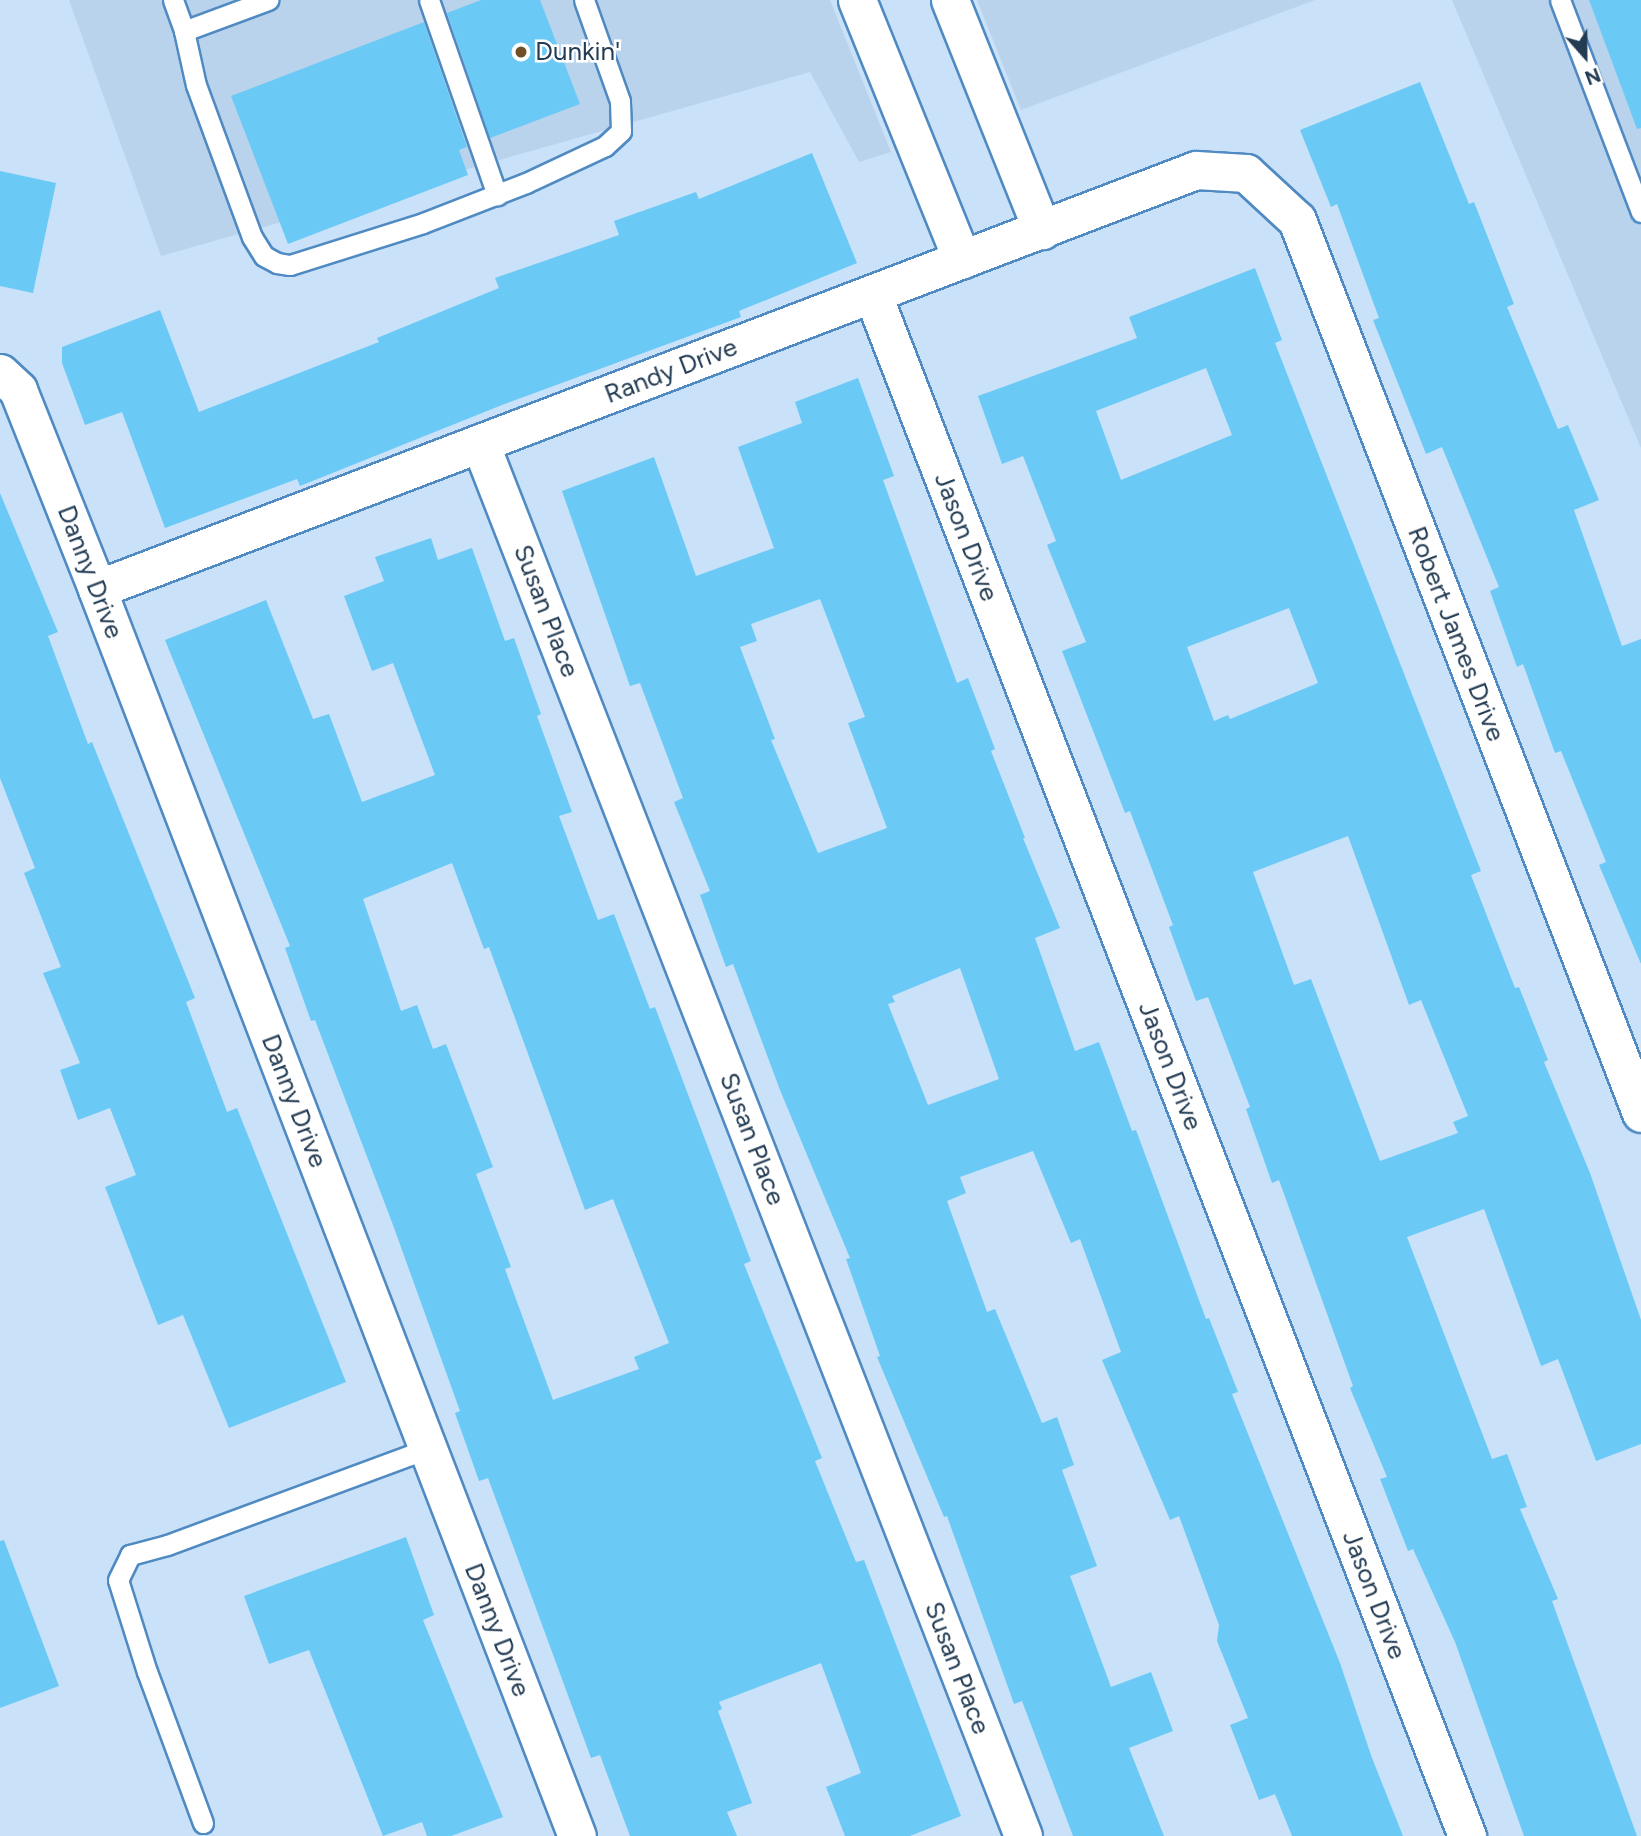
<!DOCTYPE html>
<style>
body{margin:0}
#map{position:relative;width:1641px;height:1836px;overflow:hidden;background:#c9e1f9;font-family:Figtree,sans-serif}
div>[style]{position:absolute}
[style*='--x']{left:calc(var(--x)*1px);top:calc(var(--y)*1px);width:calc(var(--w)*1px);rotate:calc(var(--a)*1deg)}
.built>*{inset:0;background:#b9d3ed}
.building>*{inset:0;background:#6bcaf5}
.roads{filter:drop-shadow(2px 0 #508ac2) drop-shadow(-2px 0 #508ac2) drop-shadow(0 2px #508ac2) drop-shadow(0 -2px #508ac2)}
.service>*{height:19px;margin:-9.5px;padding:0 9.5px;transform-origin:9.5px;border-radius:9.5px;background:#fff}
.minor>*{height:37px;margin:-18.5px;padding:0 18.5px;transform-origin:18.5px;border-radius:18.5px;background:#fff}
.dots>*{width:19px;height:19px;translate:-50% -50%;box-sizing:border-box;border:4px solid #fff;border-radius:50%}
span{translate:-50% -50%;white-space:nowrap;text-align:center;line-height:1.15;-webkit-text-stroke:5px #fff;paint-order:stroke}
.poi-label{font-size:26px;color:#233c54}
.left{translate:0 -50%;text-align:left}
.street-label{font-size:26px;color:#233c54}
.north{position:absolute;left:1550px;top:21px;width:70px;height:70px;-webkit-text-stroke:5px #fff;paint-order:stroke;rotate:159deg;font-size:19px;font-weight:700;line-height:28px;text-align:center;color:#233c54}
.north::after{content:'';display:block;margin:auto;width:24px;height:32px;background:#233c54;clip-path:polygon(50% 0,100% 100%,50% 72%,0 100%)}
</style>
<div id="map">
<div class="built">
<div style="clip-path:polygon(69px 0,830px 0,891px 152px,859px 162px,810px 72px,161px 256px)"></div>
<div style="clip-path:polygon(977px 0,1315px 0,1021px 110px)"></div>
<div style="clip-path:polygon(1452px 0,1641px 0,1641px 448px,1565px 268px)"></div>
</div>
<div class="building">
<div style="clip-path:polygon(481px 0,540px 0,580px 104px,490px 138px,447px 13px)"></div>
<div style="clip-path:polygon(1589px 0,1641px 0,1641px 128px,1637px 129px)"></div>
<div style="clip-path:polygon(424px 22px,467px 147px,459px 150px,468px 175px,288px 244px,231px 96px)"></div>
<div style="clip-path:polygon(1420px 82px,1469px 204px,1474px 202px,1514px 304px,1507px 307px,1558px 429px,1568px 425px,1599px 500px,1574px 510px,1622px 646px,1641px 639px,1641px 964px,1599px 865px,1606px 862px,1561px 751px,1555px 753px,1523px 664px,1517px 667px,1490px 591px,1499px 587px,1442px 447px,1426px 454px,1373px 320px,1379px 318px,1337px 204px,1331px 207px,1300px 130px)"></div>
<div style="clip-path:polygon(812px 153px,857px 263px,739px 311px,741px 317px,502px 405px,300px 486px,297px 479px,165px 528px,122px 412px,85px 425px,62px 363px,62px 347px,160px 310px,199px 412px,379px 342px,377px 338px,499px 288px,495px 278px,619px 235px,614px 221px,696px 192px,699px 199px)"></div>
<div style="clip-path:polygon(0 171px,56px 183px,33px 293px,0 286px)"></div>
<div style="clip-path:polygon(evenodd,1255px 268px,1282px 340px,1275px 343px,1481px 871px,1471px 875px,1515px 988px,1519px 987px,1548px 1060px,1544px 1062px,1590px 1173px,1641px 1320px,1641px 1444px,1596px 1461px,1558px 1359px,1541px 1366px,1484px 1209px,1407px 1237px,1492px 1459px,1507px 1454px,1527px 1507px,1520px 1509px,1558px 1599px,1552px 1601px,1637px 1836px,1524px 1836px,1455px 1642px,1413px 1549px,1408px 1551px,1380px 1479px,1387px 1477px,1350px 1388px,1353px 1386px,1279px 1180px,1272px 1183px,1246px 1109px,1250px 1107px,1208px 997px,1196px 1001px,1169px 927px,1173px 925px,1130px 811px,1125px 813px,1062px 651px,1086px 642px,1047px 545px,1056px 541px,1023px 456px,1002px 464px,978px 396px,1137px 338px,1129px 317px,1255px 268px,1206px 368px,1232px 435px,1121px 480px,1096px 411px,1206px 368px,1255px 268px,1289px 608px,1318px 683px,1230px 719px,1228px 715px,1214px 721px,1187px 647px,1289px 608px,1255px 268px,1348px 836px,1409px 1005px,1421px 1000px,1468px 1116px,1453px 1122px,1458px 1133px,1380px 1161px,1311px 979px,1294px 985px,1253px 872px,1348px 836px)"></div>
<div style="clip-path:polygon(evenodd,858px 378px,894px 476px,883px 480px,957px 683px,968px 678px,995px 749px,991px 751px,1025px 838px,1023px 838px,1060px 928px,1035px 938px,1075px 1051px,1099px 1042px,1132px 1131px,1136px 1130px,1206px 1319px,1209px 1318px,1238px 1392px,1232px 1394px,1340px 1663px,1372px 1758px,1403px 1836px,1292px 1836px,1275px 1794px,1259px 1800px,1230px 1725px,1248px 1718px,1217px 1641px,1219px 1625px,1179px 1516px,1170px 1520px,1102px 1360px,1121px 1352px,1080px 1239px,1071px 1243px,1033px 1151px,960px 1177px,966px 1193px,947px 1201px,987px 1312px,995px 1309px,1042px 1423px,1057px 1417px,1074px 1465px,1062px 1470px,1097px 1566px,1070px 1576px,1111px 1687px,1151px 1672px,1173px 1731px,1129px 1748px,1164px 1836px,1073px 1836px,1022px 1701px,1014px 1704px,947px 1516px,944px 1517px,877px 1357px,880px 1356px,846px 1259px,850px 1258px,780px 1090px,733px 964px,726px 967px,700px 895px,710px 891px,674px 802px,683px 798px,640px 683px,630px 686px,562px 491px,654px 457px,696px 576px,774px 548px,738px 447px,802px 423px,795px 402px,858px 378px,820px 599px,865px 717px,848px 723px,887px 828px,818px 853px,771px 740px,775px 739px,740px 647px,757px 641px,751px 624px,820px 599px,858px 378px,960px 968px,999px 1079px,928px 1105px,888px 1004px,895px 1002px,892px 996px,960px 968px)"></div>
<div style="clip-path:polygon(0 493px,58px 632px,48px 636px,88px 744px,92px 742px,195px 998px,186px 1002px,227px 1112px,237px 1108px,346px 1382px,229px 1428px,183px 1315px,158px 1325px,105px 1187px,136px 1175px,110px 1108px,78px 1120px,60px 1070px,80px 1063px,43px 973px,61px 967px,24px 873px,35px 868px,0 778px)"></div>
<div style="clip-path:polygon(evenodd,431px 538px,438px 560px,472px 548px,505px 641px,514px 638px,541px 714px,537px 716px,572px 812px,559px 816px,598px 920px,614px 914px,650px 1009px,655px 1007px,751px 1261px,744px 1264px,822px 1458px,815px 1461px,856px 1562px,864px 1560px,961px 1816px,910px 1836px,845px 1836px,826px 1787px,861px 1773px,821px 1663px,719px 1702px,722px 1709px,718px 1711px,752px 1803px,727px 1812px,737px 1836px,630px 1836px,600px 1755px,591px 1758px,488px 1478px,479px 1481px,455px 1413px,460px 1411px,393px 1225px,315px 1020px,311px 1021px,285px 948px,290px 946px,165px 640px,266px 600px,313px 719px,329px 714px,362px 802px,435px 775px,393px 663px,372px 671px,344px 596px,384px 581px,375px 557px,431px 538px,452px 863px,484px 949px,489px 947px,585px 1210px,613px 1199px,669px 1343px,634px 1357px,639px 1369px,553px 1400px,505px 1269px,511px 1267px,476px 1174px,493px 1167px,446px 1044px,433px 1049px,417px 1005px,401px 1011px,363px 899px,452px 863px)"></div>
<div style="clip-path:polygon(406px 1537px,434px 1615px,423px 1620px,503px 1817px,451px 1836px,427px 1836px,422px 1822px,383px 1836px,309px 1650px,269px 1664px,244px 1596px)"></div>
<div style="clip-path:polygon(4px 1540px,59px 1686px,0 1708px,0 1541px)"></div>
</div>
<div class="roads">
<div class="service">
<div style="--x:173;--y:0;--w:33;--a:70"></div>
<div style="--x:184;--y:31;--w:90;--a:-20.3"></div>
<div style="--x:429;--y:0;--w:207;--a:70.8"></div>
<div style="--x:1560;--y:0;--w:227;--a:69.1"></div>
<div style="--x:184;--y:31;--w:55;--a:77.5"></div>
<div style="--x:196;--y:85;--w:162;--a:69.8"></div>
<div style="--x:252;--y:237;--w:22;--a:58"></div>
<div style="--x:264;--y:256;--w:15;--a:28"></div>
<div style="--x:277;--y:263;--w:13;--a:9"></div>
<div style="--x:290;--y:265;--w:139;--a:-17.5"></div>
<div style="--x:423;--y:223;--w:110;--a:-21.2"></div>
<div style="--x:526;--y:183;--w:87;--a:-25.1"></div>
<div style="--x:605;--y:146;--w:22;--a:-43"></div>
<div style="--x:621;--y:131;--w:30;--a:-92"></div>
<div style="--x:620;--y:101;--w:107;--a:-109.6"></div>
<div style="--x:203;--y:1823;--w:161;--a:-110.3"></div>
<div style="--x:147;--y:1672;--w:96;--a:-107.5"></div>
<div style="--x:118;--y:1580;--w:28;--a:-64"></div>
<div style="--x:130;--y:1555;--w:38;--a:-15"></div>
<div style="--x:167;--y:1545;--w:277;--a:-20.3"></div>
</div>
<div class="minor">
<div style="--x:857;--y:0;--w:280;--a:68"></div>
<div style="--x:950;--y:0;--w:248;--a:68.2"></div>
<div style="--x:873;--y:295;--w:1652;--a:68.92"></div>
<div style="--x:0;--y:373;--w:25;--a:43"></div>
<div style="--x:18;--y:390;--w:214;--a:68.3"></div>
<div style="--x:97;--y:589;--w:1336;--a:68.95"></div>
<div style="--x:480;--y:443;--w:1495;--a:68.7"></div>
<div style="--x:97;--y:589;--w:1176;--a:-20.87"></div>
<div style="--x:1196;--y:170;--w:50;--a:3.4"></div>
<div style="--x:1246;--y:173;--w:69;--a:42.7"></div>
<div style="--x:1297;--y:220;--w:957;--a:68.93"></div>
</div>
</div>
<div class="dots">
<div style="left:521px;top:52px;background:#715027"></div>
</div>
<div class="poi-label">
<span class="left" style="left:535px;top:52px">Dunkin'</span>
</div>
<div class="street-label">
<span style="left:671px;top:371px;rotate:-21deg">Randy Drive</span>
<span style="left:966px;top:537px;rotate:69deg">Jason Drive</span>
<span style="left:90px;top:572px;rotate:69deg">Danny Drive</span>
<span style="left:546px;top:611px;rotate:69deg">Susan Place</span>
<span style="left:1456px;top:634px;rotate:69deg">Robert James Drive</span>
<span style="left:1170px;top:1066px;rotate:69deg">Jason Drive</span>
<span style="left:294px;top:1101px;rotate:69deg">Danny Drive</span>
<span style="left:752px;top:1139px;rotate:69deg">Susan Place</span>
<span style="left:1374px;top:1595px;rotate:69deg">Jason Drive</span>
<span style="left:497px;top:1630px;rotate:69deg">Danny Drive</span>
<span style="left:957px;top:1668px;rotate:69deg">Susan Place</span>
</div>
<div class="north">N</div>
</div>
